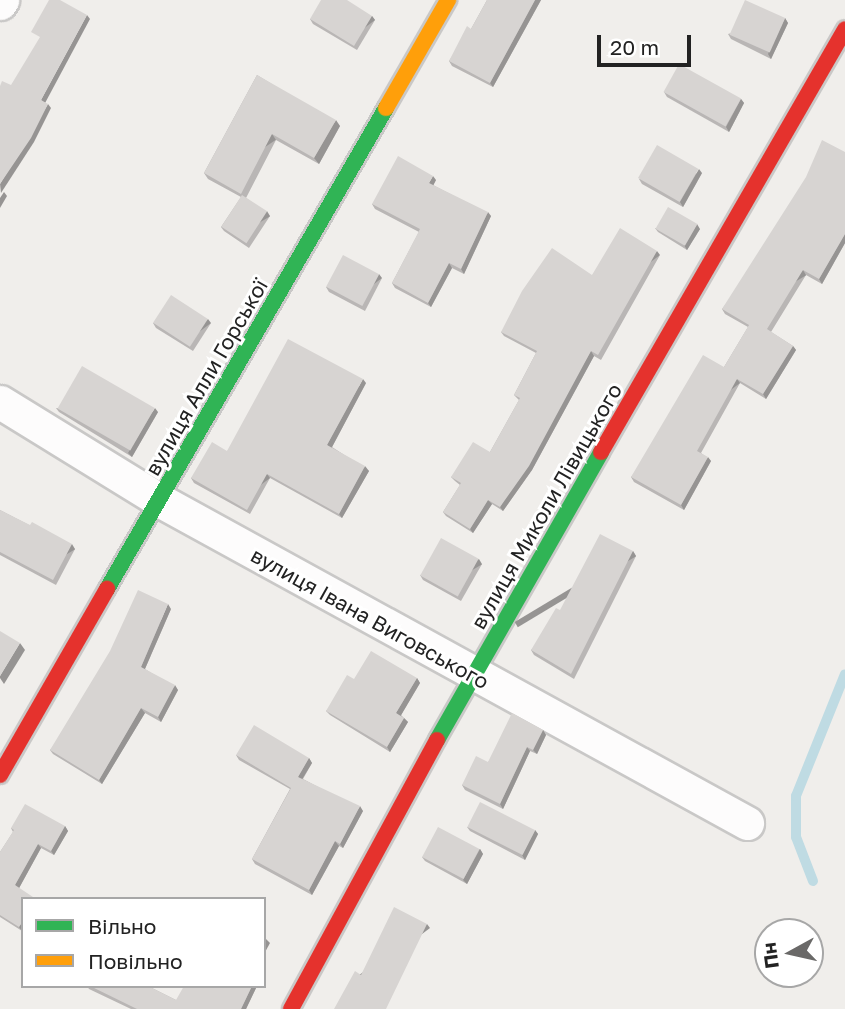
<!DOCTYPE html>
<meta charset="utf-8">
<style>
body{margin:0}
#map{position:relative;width:845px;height:1009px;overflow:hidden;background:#f0eeeb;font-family:"Golos Text",sans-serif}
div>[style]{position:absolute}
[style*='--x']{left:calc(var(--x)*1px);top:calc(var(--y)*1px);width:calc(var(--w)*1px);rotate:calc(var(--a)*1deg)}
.stream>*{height:10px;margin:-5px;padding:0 5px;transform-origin:5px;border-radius:5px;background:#bfdbe3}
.roads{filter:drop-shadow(2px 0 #c9c8c7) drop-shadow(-2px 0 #c9c8c7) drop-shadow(0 2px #c9c8c7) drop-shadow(0 -2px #c9c8c7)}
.street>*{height:33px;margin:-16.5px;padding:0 16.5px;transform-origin:16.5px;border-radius:16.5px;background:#fdfcfc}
.fast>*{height:16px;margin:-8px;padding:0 8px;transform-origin:8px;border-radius:8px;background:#30b455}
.slow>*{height:16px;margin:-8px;padding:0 8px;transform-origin:8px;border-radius:8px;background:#ff9f0a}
.jam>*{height:16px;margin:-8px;padding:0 8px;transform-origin:8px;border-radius:8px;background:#e5322d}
.wall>*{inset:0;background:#b9b6b5}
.shaded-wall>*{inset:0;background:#969493;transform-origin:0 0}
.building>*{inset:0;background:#d7d4d2;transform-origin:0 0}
span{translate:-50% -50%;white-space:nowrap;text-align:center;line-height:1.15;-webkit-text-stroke:6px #fff;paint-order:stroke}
.street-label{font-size:21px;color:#222}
.legend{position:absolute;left:21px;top:897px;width:245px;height:91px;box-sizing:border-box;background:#fff;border:2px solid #a7a7a7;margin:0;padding:9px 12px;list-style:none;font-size:21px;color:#222}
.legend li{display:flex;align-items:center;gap:14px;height:35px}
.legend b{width:35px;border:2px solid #a7a7a7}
.north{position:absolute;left:754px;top:918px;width:70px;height:70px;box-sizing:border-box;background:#fff;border:2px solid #a7a7a7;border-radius:50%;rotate:262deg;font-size:19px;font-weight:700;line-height:28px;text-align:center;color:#222}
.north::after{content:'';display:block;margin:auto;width:24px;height:32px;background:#6a6968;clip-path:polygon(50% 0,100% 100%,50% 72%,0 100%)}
.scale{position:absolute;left:597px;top:35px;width:94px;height:32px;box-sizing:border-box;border:4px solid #222;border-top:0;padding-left:9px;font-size:21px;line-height:24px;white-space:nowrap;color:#222;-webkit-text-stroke:5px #fff;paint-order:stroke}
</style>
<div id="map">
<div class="stream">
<div style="--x:813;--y:881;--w:47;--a:-111.1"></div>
<div style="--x:796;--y:837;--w:41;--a:-90"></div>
<div style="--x:796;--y:796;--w:131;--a:-68.1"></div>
</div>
<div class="roads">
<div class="street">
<div style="--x:0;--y:3;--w:4;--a:-56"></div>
<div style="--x:0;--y:402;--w:187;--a:31.6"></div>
<div style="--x:159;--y:500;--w:671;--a:28.78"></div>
</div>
<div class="fast">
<div style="--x:107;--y:589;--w:556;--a:-59.88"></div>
<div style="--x:437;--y:740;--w:331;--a:-60.3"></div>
</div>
<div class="slow">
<div style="--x:386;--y:108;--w:125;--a:-60.1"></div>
</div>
<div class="jam">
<div style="--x:601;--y:452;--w:488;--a:-60"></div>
<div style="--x:0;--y:775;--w:215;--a:-60.1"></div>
<div style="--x:291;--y:1009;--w:306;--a:-61.5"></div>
</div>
</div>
<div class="wall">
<div style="clip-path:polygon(487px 0,541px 0,493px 87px,452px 66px,449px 61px,471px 29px)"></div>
<div style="clip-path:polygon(372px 16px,375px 20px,357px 50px,313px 24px,310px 19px)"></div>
<div style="clip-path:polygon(785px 18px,788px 23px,771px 59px,731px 39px,728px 34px)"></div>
<div style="clip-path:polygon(257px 75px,340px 126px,319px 164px,276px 140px,246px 198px,270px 216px,249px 248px,224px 231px,221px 227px,241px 197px,208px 179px,204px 173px)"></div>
<div style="clip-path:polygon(664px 92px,741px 99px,744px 103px,729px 132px,667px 97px)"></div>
<div style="clip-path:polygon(845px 152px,845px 243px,822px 284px,806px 275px,771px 332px,793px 346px,796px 350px,766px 399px,740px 383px,701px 453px,711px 461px,684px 510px,634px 482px,631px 477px,724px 367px,748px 327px,725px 314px,722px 309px)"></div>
<div style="clip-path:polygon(702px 173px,683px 207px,642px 184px,639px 179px)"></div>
<div style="clip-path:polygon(436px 180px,433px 185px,491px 216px,464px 274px,452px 268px,431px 307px,395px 288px,392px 283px,419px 232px,375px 209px,372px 204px)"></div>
<div style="clip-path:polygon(655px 228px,700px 229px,687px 250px,658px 232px)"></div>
<div style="clip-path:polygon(660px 255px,601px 360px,594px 356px,532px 470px,503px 511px,492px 504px,473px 533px,446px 516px,443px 512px,460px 485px,455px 481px,451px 477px,490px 452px,519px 400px,514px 395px,536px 353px,504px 336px,501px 332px,592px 275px)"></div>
<div style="clip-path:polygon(382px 278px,365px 311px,329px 292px,326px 287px)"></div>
<div style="clip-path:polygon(153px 323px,211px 323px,193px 351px,156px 328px)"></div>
<div style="clip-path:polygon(366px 383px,332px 447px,369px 471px,342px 518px,270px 478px,250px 514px,194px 483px,191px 478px,227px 451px)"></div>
<div style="clip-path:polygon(56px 408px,158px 412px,132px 457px,59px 412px)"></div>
<div style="clip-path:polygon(0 510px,75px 549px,56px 585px,0 555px)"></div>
<div style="clip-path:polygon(633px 551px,636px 556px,574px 679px,534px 655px,531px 650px)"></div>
<div style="clip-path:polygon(482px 564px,461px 601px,423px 580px,420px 575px)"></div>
<div style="clip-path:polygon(171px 609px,145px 669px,178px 690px,161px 722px,145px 713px,102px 784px,53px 754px,50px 750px)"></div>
<div style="clip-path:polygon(417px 678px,420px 683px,401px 715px,408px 722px,390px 752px,330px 715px,326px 711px,354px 679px)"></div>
<div style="clip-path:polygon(543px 730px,546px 735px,537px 754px,530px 751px,503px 809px,465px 790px,462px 785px,488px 762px)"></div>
<div style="clip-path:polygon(236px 755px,309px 758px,312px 763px,303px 779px,363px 811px,343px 848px,339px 846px,312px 895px,255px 864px,252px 859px,290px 789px,239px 760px)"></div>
<div style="clip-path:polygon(65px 826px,68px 831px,54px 855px,41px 848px,19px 888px,22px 931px,0 917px,0 852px,13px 832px,11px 828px)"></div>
<div style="clip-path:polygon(467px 827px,535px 830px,538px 834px,525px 860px,470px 831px)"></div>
<div style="clip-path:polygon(480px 849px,483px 854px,467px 884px,425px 861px,422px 857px)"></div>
<div style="clip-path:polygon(87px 986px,148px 986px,176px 1000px,257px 986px,246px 1009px,131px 1009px,89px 989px)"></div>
</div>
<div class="shaded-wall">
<div style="clip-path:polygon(535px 0,541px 0,493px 87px,490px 83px)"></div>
<div style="clip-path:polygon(87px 15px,90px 19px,44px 105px,41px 100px)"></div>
<div style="left:372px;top:16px;width:5px;height:35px;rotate:53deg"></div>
<div style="clip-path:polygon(785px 18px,788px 23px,771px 59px,768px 54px)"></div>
<div style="clip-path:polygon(741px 99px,744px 103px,729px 132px,726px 127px)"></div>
<div style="clip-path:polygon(48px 104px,51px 108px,34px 142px,1px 193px,0 184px)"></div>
<div style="clip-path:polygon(336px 120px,340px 126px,319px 164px,314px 158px)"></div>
<div style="left:272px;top:134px;width:7px;height:68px;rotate:56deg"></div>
<div style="clip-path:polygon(699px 169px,702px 173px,683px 207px,680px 202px)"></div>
<div style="clip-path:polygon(433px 176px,436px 180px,432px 188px,429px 183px)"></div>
<div style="clip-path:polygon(4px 192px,7px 196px,0 208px,0 198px)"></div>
<div style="left:267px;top:211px;width:6px;height:38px;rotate:59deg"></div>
<div style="clip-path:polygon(488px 212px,491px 216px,464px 274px,461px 269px)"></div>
<div style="clip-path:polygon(697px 224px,700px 229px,687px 250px,684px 245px)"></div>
<div style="clip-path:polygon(845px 234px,845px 243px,822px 284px,819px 279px)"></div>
<div style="left:657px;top:251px;width:5px;height:120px;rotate:53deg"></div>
<div style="clip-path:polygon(449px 263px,452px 268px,431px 307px,428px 303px)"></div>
<div style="left:803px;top:270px;width:6px;height:69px;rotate:59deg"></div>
<div style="left:379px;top:274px;width:5px;height:37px;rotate:53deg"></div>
<div style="left:208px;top:319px;width:5px;height:33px;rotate:53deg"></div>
<div style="clip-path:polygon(793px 346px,796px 350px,766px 399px,763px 394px)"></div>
<div style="clip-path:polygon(591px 351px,594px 356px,532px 470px,503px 511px,500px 507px)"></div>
<div style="clip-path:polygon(363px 379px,366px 383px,331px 449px,327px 445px)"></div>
<div style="left:737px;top:379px;width:5px;height:82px;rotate:53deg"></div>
<div style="clip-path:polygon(155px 408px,158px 412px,132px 457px,128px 453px)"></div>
<div style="clip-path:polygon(708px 457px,711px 461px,684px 510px,681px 505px)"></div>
<div style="clip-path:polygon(365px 466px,369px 471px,342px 518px,339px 514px)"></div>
<div style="left:267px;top:474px;width:5px;height:41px;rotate:53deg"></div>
<div style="clip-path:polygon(488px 500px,492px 504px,473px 533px,470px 529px)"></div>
<div style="left:72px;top:544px;width:6px;height:41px;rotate:59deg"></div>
<div style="left:633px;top:551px;width:6px;height:138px;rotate:59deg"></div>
<div style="left:479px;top:559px;width:6px;height:43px;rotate:59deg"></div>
<div style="clip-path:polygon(168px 604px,171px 609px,144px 671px,141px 667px)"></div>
<div style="clip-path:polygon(20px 643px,25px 650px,4px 684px,0 678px,0 676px)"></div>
<div style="clip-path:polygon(417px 678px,420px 683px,400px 717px,396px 713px)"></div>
<div style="clip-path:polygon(175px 685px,178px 690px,161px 722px,158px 717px)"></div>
<div style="clip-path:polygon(141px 708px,145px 713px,102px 784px,99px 780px)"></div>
<div style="clip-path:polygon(404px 718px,408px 722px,390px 752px,387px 747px)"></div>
<div style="clip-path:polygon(543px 730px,546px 735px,537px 754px,533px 750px)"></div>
<div style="clip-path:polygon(527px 747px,530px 751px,503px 809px,500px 804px)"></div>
<div style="clip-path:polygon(309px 758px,312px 763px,301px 781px,298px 777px)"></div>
<div style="clip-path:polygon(360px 806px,363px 811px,343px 848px,340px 844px)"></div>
<div style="clip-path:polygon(65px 826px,68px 831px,54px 855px,51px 851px)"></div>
<div style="clip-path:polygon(535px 830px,538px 834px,525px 860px,522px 855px)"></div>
<div style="clip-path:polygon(335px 841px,339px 846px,312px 895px,309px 890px)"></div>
<div style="clip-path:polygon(38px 844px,41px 848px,18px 890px,15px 885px)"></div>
<div style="clip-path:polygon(480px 849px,483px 854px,467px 884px,463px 880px)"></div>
<div style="clip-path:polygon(23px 921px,23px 930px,22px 931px,19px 927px)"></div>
<div style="left:427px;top:924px;width:5px;height:94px;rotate:53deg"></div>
<div style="clip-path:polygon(266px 939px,270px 943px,264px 954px,264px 943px)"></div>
<div style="clip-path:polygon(252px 986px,257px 986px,246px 1009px,241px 1009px)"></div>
</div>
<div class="building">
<div style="clip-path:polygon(49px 0,60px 0,87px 15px,41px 100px,48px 104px,31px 138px,0 184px,0 86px,2px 81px,11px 85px,40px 37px,31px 32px)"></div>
<div style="clip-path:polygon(321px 0,347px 0,372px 16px,354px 46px,310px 19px)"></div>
<div style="clip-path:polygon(487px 0,535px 0,490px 83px,449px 61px,467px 26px,471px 29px)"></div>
<div style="left:745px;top:0;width:44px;height:38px;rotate:24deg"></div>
<div style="left:679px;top:64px;width:71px;height:32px;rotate:29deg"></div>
<div style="clip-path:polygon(257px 75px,336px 120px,314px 158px,272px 134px,241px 194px,204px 173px)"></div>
<div style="clip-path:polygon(822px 140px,845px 152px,845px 234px,819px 279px,803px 270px,767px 329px,793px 346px,763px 394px,737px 379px,697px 451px,708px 457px,681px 505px,631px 477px,703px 355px,724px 367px,749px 325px,722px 309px,806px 177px)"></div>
<div style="left:657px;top:145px;width:48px;height:38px;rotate:30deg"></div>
<div style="clip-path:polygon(398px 156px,433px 176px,429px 183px,488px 212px,461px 269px,449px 263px,428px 303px,392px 283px,420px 229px,372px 204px)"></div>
<div style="left:242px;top:195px;width:30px;height:38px;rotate:33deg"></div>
<div style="left:668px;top:207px;width:34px;height:25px;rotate:30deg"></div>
<div style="clip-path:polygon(620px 228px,657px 251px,598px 355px,591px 351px,529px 466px,500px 507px,488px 500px,470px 529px,443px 512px,461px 483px,451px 477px,473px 442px,490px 452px,520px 398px,514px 395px,537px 351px,501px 332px,522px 291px,552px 248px,592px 275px)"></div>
<div style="left:343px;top:255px;width:41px;height:36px;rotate:28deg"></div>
<div style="left:171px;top:295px;width:44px;height:33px;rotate:33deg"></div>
<div style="clip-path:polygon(288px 339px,363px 379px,327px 445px,365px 466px,339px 514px,267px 474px,247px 510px,191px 478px,212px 442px,227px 451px)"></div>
<div style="left:82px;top:366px;width:84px;height:49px;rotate:30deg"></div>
<div style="clip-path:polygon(0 510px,30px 525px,32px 522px,72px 544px,53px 580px,0 552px)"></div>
<div style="clip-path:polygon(600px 534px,633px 551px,571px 674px,531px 650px,556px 608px,560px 610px)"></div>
<div style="left:441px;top:538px;width:43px;height:43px;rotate:29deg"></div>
<div style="clip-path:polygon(138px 590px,168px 604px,141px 667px,175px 685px,158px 717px,141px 708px,99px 780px,50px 750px,110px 651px)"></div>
<div style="clip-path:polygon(0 631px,20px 643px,0 676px)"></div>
<div style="clip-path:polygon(371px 651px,417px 678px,396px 713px,404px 718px,387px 747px,326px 711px,347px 675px,354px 679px)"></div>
<div style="clip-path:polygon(512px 713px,543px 730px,533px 750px,527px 747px,500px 804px,462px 785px,476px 756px,488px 762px)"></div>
<div style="clip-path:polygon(254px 725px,309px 758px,298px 777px,360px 806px,340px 844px,335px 841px,309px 890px,252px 859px,291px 788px,236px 755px)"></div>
<div style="left:480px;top:802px;width:62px;height:28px;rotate:27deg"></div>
<div style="clip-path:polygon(25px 804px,65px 826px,51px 851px,38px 844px,15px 885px,36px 899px,23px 899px,23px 921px,19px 927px,0 915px,0 852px,14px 830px,11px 828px)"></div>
<div style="left:438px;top:827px;width:47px;height:34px;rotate:28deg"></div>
<div style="clip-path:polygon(394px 907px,427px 924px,386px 1009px,334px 1009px,355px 971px,361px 975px)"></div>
<div style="clip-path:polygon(90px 986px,148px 986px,176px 1000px,184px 986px,252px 986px,241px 1009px,137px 1009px)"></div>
</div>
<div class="street-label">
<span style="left:206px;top:377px;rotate:-60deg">вулиця Алли Горської</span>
<span style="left:546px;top:506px;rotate:-60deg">вулиця Миколи Лівицького</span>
<span style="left:370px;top:618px;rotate:29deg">вулиця Івана Виговського</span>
</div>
<ul class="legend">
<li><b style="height:9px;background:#30b455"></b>Вільно</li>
<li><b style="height:9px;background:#ff9f0a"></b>Повільно</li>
</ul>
<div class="north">Пн</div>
<div class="scale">20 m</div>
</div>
